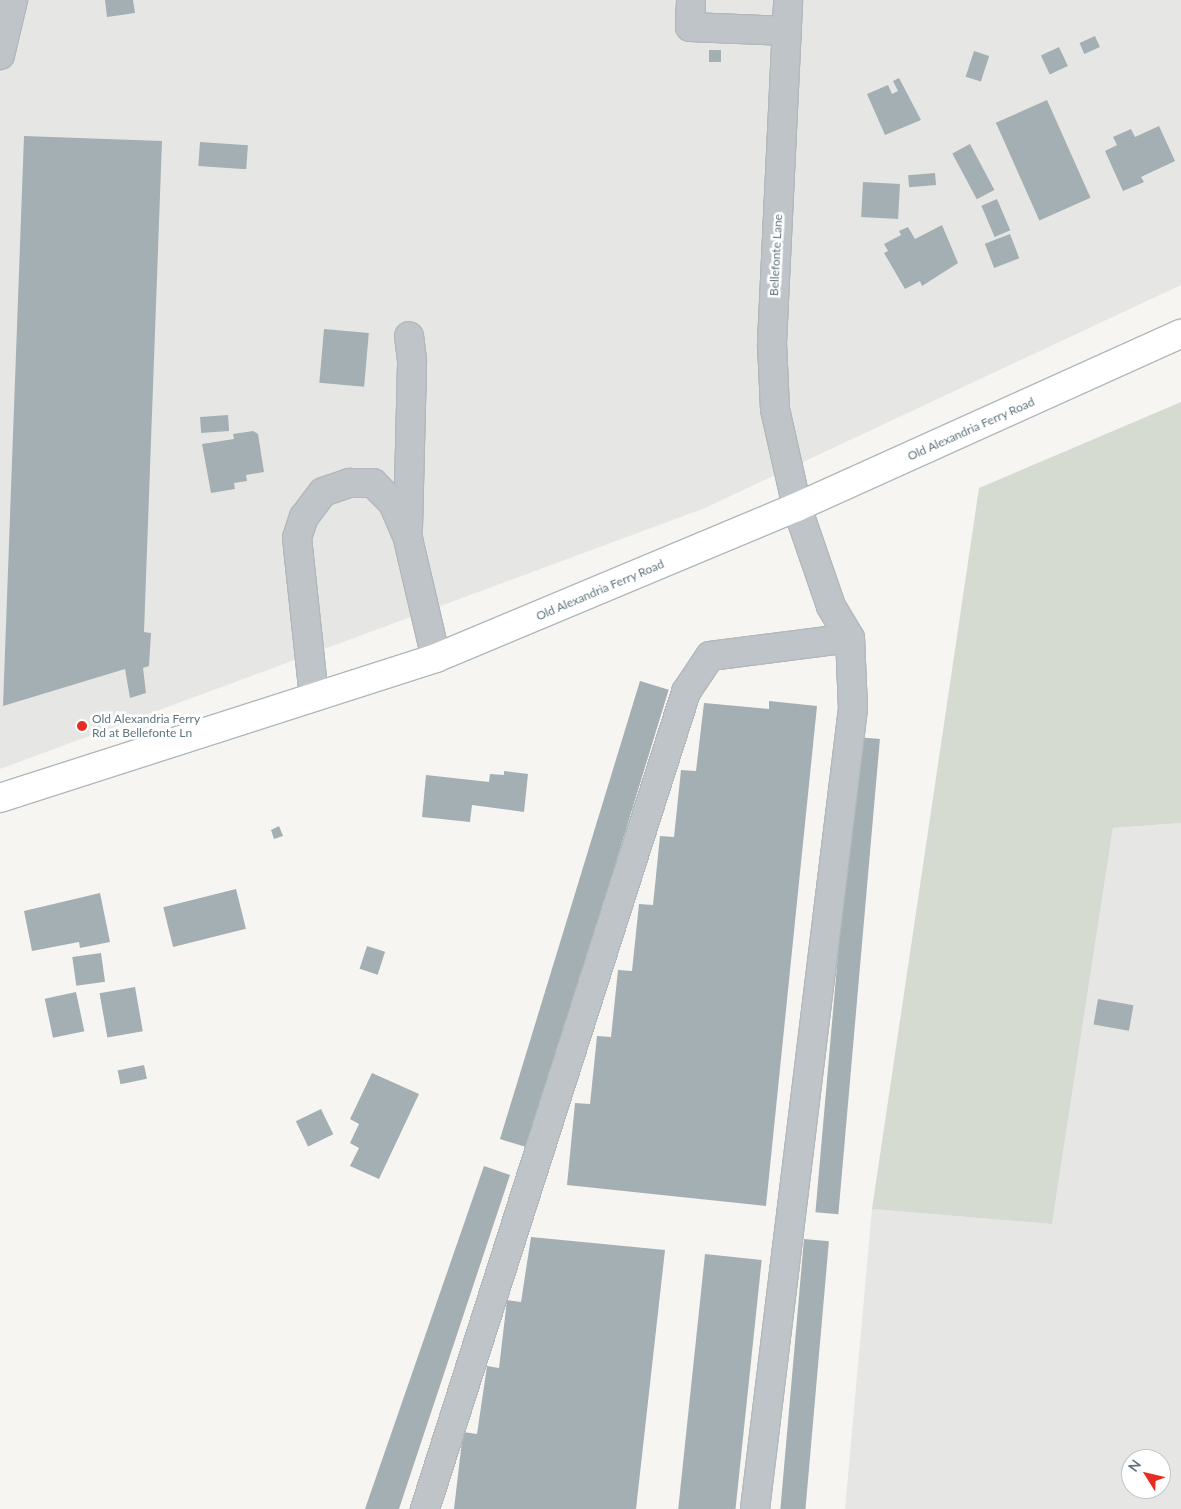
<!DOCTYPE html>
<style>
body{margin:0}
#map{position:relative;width:1181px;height:1509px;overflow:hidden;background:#f6f5f2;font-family:Lato,sans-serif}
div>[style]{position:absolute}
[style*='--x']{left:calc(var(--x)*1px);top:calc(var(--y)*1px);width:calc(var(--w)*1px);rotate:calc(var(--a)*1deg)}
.built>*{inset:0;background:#e6e7e5}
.green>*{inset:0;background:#d6dbd1}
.building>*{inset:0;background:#a3afb2;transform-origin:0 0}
.roads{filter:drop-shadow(1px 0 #b2b8bb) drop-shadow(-1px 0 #b2b8bb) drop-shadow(0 1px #b2b8bb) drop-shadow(0 -1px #b2b8bb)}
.minor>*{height:28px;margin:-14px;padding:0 14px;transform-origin:14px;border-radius:14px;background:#bec4c7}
.major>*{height:28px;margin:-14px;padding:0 14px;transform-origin:14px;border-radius:14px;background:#fff}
.dots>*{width:14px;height:14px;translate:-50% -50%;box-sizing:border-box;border:2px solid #fff;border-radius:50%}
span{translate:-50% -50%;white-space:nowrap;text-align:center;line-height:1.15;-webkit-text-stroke:5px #fff;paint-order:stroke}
.street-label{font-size:12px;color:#60767e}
.poi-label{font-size:12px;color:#60767e}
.left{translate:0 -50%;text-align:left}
.north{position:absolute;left:1121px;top:1449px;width:50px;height:50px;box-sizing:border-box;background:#fff;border:1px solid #bfc8cb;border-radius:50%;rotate:306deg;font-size:14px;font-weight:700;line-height:20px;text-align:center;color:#60767e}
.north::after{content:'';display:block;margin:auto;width:18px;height:22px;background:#e72d21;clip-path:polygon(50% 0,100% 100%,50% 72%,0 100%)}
</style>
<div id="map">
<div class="built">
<div style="clip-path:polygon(0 0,1181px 0,1181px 285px,705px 508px,0 769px)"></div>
<div style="clip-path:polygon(evenodd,1181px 823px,1181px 1509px,845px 1509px,872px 1209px,1052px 1224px,1113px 828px,1181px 823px,1131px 1459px,1161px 1459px,1161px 1489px,1131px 1489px,1131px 1459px)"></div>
</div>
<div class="green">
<div style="clip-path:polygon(1181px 402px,1181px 823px,1113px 828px,1052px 1224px,872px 1209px,979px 488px)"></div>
</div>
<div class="building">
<div style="clip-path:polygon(105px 0,133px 0,135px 13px,107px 17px)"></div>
<div style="left:1095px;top:36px;width:12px;height:17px;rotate:66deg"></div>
<div style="left:1059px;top:47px;width:21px;height:20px;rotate:65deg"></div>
<div style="left:709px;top:50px;width:12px;height:12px"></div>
<div style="left:974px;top:51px;width:16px;height:27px;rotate:18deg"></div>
<div style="clip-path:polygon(899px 78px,921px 120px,885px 135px,867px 94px,888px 85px,892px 94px,898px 91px,893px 81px)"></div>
<div style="left:1047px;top:100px;width:107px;height:56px;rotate:66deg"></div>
<div style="clip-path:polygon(1159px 126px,1175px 161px,1141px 177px,1144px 182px,1123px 191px,1105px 151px,1117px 145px,1113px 137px,1131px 129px,1135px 137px)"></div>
<div style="clip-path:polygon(24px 136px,162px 141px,144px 632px,151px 633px,149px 666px,143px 668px,146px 693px,130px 698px,125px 669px,3px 706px)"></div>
<div style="left:200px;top:142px;width:48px;height:24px;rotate:4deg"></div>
<div style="left:970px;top:144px;width:52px;height:20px;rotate:62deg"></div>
<div style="left:935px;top:173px;width:12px;height:27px;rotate:85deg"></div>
<div style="left:863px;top:182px;width:37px;height:35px;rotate:3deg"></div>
<div style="left:997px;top:199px;width:34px;height:17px;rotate:67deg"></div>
<div style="clip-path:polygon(942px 225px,958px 263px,922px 286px,920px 281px,905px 289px,884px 253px,888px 251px,884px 244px,901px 235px,899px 231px,908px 227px,915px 239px)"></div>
<div style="left:1010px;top:234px;width:26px;height:27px;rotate:69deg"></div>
<div style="left:324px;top:329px;width:45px;height:54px;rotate:5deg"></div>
<div style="left:228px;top:415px;width:16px;height:28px;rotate:86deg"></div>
<div style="clip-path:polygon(253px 431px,258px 434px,264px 472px,246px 475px,247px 481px,234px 483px,235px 489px,211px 493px,202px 444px,234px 439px,233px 434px)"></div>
<div style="left:640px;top:681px;width:30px;height:479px;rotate:17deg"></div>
<div style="clip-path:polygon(769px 701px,817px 706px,766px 1206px,567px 1185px,575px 1103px,590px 1104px,597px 1036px,611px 1037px,618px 970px,632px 971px,639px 904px,653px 905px,660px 836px,674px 837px,681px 770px,696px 771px,704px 703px,769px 709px)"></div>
<div style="left:857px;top:737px;width:23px;height:477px;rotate:5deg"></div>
<div style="clip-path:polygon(504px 771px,528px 774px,524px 812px,472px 805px,470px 822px,422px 817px,426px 775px,489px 782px,490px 774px,504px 775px)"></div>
<div style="clip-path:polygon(279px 826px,283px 836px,274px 839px,271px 830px)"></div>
<div style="left:236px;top:889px;width:41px;height:75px;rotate:76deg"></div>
<div style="clip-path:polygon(100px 893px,110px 942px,80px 948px,79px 942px,32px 951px,24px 911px)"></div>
<div style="left:367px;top:946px;width:19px;height:24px;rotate:18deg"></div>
<div style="left:101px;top:953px;width:29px;height:29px;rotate:82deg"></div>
<div style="left:135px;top:987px;width:45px;height:36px;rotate:80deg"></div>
<div style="left:76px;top:992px;width:40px;height:32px;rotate:78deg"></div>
<div style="left:1098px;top:999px;width:36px;height:26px;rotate:10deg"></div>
<div style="left:144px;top:1065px;width:14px;height:27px;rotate:78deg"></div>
<div style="clip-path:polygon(372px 1073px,419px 1094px,379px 1179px,350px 1166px,359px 1148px,350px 1143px,359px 1124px,350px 1119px)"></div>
<div style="left:321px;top:1109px;width:28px;height:28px;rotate:64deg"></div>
<div style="clip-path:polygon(484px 1166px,510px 1175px,399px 1509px,365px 1509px)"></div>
<div style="clip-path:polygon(531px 1237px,665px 1250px,636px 1509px,454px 1509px,463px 1432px,477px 1434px,487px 1366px,499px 1368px,507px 1300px,521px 1302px)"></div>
<div style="left:804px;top:1239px;width:25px;height:272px;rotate:5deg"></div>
<div style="left:705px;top:1254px;width:57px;height:257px;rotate:6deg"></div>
</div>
<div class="roads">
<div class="minor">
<div style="--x:691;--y:0;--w:27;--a:92"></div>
<div style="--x:690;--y:27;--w:97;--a:2.4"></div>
<div style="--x:0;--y:55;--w:57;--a:-76.7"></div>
<div style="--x:408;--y:528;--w:168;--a:-88.6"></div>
<div style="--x:412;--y:360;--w:24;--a:-97"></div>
<div style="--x:314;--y:697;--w:160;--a:-96.1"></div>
<div style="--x:297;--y:538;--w:22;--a:-72"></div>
<div style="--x:304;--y:517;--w:31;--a:-53"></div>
<div style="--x:323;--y:492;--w:28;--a:-19"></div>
<div style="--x:349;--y:483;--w:24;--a:0"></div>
<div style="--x:373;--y:483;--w:28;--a:45"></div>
<div style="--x:393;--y:503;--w:39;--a:67"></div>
<div style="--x:408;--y:539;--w:122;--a:76.8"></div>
<div style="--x:425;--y:1509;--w:858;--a:-72.28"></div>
<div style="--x:686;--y:692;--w:43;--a:-56.3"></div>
<div style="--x:710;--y:656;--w:141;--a:-7.3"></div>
<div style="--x:755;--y:1509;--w:806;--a:-83.02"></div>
<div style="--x:853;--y:709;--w:71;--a:-92.4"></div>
<div style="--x:850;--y:638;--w:37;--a:-121"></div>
<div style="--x:831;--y:606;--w:105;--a:-109"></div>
<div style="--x:797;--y:507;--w:100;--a:-102.7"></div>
<div style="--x:775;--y:409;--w:66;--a:-92.6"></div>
<div style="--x:772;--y:343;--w:343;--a:-87.3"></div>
</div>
<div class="major">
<div style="--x:0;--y:798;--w:458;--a:-17.8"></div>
<div style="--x:436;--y:658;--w:391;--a:-22.7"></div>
<div style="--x:797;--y:507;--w:421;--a:-24.3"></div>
</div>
</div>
<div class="dots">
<div style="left:82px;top:726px;background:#e72d21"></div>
</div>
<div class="street-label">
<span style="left:776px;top:255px;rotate:-87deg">Bellefonte Lane</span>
<span style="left:971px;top:429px;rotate:-24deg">Old Alexandria Ferry Road</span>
<span style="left:600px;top:590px;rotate:-23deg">Old Alexandria Ferry Road</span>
</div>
<div class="poi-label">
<span class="left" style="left:92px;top:726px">Old Alexandria Ferry<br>Rd at Bellefonte Ln</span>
</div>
<div class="north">N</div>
</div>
